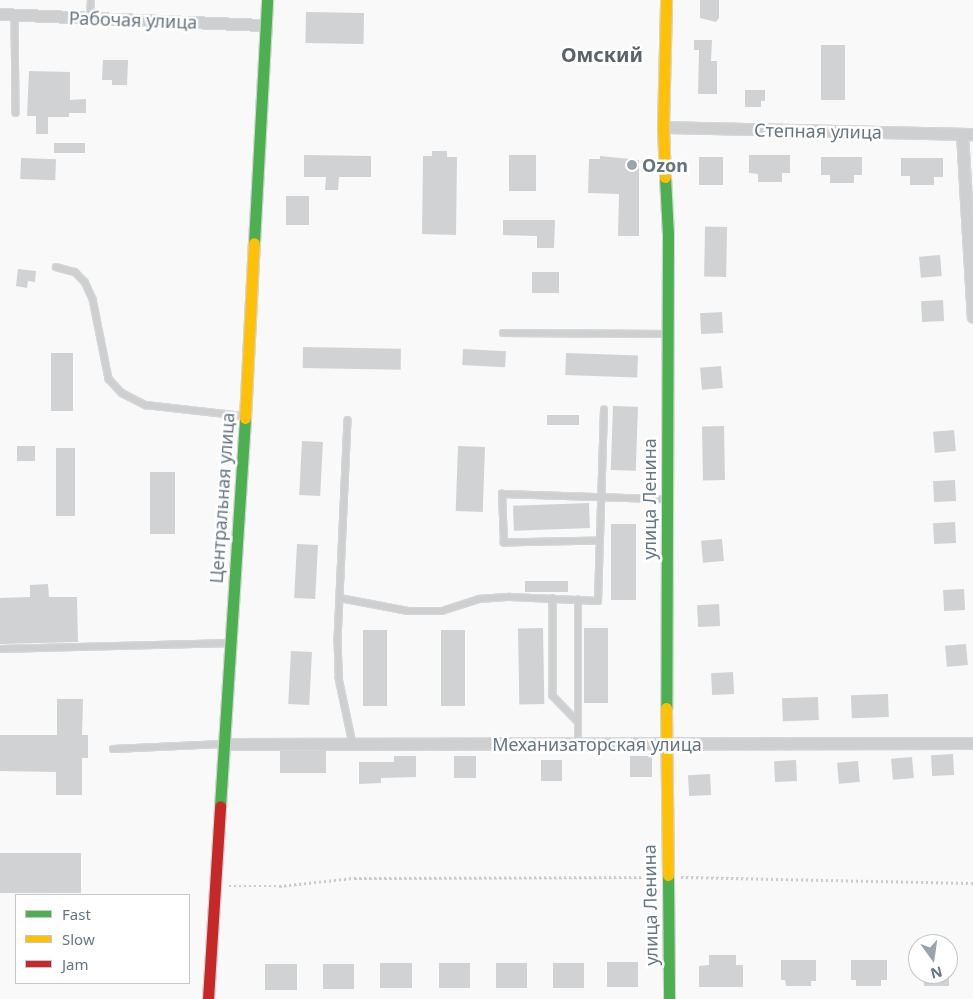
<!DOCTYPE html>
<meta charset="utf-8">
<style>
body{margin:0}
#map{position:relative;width:973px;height:999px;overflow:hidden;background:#f9f9f9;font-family:"Noto Sans",sans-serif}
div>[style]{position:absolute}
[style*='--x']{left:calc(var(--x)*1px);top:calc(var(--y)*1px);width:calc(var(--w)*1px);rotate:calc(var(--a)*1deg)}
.building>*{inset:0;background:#d0d2d3;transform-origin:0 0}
.path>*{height:2.5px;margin-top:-1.25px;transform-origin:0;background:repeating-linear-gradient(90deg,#cbcccd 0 2.5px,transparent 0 5px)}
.roads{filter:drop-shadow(1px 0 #d5d6d7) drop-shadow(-1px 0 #d5d6d7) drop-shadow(0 1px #d5d6d7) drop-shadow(0 -1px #d5d6d7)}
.lane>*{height:5.5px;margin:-2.75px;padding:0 2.75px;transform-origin:2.75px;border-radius:2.75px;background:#cecfd0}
.street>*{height:11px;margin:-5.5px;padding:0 5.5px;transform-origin:5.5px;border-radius:5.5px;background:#cecfd0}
.fast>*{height:11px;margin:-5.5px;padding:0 5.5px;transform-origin:5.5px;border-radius:5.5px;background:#4caf50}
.slow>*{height:11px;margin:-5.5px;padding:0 5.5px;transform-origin:5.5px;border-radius:5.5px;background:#ffc107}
.jam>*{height:11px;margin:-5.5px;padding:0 5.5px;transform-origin:5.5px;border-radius:5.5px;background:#c62828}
.dots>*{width:14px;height:14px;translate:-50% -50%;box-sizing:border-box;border:2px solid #fff;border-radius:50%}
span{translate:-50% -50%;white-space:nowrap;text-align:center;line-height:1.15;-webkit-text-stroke:5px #fff;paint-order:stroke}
.street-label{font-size:18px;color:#657683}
.poi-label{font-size:18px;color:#657683;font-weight:700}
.left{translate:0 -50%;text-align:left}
.quarter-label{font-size:20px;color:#57646e;font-weight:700}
.legend{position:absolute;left:15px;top:894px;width:175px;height:90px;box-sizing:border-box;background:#fff;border:1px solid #c1c8cd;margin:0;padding:6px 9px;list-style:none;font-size:15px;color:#657683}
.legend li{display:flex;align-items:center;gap:10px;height:25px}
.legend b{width:25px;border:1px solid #c1c8cd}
.north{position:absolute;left:908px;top:934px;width:50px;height:50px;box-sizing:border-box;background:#fff;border:1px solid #c1c8cd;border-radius:50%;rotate:166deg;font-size:14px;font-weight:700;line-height:20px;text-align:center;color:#657683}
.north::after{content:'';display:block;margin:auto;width:18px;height:22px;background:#99a4ac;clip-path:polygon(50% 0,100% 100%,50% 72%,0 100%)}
</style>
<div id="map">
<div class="building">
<div style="clip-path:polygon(700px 0,719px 0,719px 18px,716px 22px,700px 18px)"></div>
<div style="left:306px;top:12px;width:58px;height:31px;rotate:1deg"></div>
<div style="clip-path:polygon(694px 40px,712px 40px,711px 61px,717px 61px,717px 94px,698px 94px,699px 50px,694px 50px)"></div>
<div style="left:821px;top:45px;width:24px;height:55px"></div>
<div style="clip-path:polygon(103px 60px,128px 60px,127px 85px,112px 85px,112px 80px,102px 80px)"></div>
<div style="clip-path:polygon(29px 71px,70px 72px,70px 100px,86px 99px,86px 113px,69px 113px,69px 117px,48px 117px,48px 134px,36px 134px,36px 116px,27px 116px)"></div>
<div style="clip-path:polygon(745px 90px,765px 90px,765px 101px,761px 101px,761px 107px,745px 107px)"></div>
<div style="left:54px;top:143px;width:31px;height:10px"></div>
<div style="clip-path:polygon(432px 151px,447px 151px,447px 157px,457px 157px,456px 235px,422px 234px,423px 156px,432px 156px)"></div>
<div style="clip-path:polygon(304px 155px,371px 156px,371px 177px,339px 177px,338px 190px,325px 190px,326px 177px,304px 177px)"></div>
<div style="left:509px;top:155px;width:27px;height:36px"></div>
<div style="clip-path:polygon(749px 155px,790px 155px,790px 173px,782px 173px,782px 182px,758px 182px,758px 174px,749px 173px)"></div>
<div style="clip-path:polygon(600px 156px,639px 160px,639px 236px,618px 236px,619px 194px,588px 193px,589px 159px,600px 159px)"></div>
<div style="left:699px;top:157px;width:24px;height:28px"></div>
<div style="clip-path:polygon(821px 157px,862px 157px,862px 175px,854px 175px,854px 183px,830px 183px,830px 175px,821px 175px)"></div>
<div style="left:21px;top:158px;width:35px;height:21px;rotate:2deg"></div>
<div style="clip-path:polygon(901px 158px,943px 158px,943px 177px,934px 177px,934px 185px,910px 185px,910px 176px,901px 176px)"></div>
<div style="left:286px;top:196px;width:23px;height:29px"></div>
<div style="clip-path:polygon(503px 220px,555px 220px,554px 248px,537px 248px,537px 236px,503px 235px)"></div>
<div style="left:727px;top:227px;width:50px;height:22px;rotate:91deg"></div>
<div style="left:940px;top:255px;width:21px;height:21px;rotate:85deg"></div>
<div style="clip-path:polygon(18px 269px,36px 271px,35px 282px,28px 281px,27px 288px,16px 286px)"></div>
<div style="left:532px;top:272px;width:27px;height:21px"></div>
<div style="left:943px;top:300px;width:21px;height:22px;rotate:87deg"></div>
<div style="left:722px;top:312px;width:21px;height:22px;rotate:87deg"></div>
<div style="left:303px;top:347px;width:98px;height:21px;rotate:1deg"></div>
<div style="left:463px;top:349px;width:43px;height:16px;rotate:3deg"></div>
<div style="left:51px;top:353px;width:22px;height:58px"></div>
<div style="left:566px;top:353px;width:72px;height:22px;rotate:2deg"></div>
<div style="left:721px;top:366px;width:22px;height:21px;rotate:85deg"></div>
<div style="left:613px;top:406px;width:25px;height:64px;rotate:2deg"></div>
<div style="left:547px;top:415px;width:32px;height:10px"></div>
<div style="left:724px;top:426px;width:54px;height:22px;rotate:89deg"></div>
<div style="left:954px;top:430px;width:21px;height:21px;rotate:85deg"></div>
<div style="left:302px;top:441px;width:21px;height:54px;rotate:3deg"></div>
<div style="left:17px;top:446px;width:18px;height:15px"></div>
<div style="left:458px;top:446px;width:27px;height:65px;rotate:2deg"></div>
<div style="left:56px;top:448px;width:19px;height:68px"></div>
<div style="left:150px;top:472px;width:25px;height:62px"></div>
<div style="left:955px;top:480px;width:21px;height:22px;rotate:87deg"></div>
<div style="left:589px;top:503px;width:25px;height:76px;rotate:88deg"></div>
<div style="left:955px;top:522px;width:21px;height:22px;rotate:87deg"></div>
<div style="left:611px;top:524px;width:25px;height:76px"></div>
<div style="left:722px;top:539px;width:22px;height:21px;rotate:85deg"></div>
<div style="left:297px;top:544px;width:21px;height:54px;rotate:3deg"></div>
<div style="left:568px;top:581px;width:11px;height:43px;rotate:90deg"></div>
<div style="clip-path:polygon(48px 584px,49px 597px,77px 597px,78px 642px,0 644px,0 598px,30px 597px,30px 585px)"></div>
<div style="left:964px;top:589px;width:21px;height:21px;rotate:87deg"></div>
<div style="left:719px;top:604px;width:22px;height:22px;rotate:87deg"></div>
<div style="left:543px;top:628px;width:76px;height:25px;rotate:89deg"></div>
<div style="left:584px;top:628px;width:24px;height:75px"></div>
<div style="left:363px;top:630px;width:24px;height:76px"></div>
<div style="left:441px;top:630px;width:24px;height:76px"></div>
<div style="left:966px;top:644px;width:21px;height:21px;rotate:85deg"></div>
<div style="left:291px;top:651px;width:21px;height:53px;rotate:3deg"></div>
<div style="left:733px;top:672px;width:22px;height:22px;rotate:87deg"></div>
<div style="left:888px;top:694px;width:23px;height:37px;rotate:88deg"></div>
<div style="left:818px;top:697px;width:23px;height:36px;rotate:88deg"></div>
<div style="clip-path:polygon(57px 699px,83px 699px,82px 735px,88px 735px,88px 758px,82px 758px,82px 795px,56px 795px,56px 772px,0 771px,0 735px,57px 735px)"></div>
<div style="left:326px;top:751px;width:22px;height:46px;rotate:90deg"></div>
<div style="left:953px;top:754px;width:21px;height:22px;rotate:87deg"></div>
<div style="clip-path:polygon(394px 756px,416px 756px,416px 777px,381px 778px,381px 783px,359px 784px,359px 762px,394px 762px)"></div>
<div style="left:454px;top:756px;width:22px;height:22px"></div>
<div style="left:630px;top:756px;width:22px;height:21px"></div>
<div style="left:912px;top:757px;width:21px;height:21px;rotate:85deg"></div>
<div style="left:541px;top:760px;width:21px;height:21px"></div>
<div style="left:796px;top:760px;width:21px;height:22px;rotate:87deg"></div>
<div style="left:858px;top:761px;width:21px;height:21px;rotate:85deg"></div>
<div style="left:710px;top:774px;width:21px;height:22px;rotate:87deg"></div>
<div style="left:81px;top:853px;width:40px;height:81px;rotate:90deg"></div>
<div style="clip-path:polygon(709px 955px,736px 955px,736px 965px,743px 965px,743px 987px,699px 987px,699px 966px,709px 965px)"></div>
<div style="clip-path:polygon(781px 960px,816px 960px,816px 981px,811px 981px,811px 986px,786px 986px,785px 980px,781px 980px)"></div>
<div style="clip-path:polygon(851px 960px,887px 960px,887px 980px,881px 980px,881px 986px,856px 986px,856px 980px,851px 980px)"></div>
<div style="left:607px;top:962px;width:31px;height:25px"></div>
<div style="left:380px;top:963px;width:32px;height:25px"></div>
<div style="left:439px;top:963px;width:31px;height:25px"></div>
<div style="left:496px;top:963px;width:31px;height:25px"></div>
<div style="left:553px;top:963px;width:31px;height:25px"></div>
<div style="left:265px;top:964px;width:32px;height:26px"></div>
<div style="left:323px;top:964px;width:31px;height:25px"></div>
<div style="left:924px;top:974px;width:25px;height:12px"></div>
</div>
<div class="path">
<div style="--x:681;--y:877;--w:292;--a:1.2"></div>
<div style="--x:229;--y:886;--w:50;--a:0"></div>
<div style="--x:279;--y:886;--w:75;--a:-6.1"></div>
<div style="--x:354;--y:878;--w:299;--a:-0.2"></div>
</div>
<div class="roads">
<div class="lane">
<div style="--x:15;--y:15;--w:98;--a:89.4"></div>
<div style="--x:90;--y:18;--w:18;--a:-87"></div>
<div style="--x:56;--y:267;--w:20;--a:15"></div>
<div style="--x:75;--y:272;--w:14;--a:45"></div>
<div style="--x:85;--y:282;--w:19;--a:65"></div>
<div style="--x:93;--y:299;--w:82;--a:78.7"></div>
<div style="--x:109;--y:379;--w:19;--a:47"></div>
<div style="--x:122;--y:393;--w:27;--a:27"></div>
<div style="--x:146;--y:405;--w:97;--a:6.5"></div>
<div style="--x:503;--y:333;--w:164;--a:0.3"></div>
<div style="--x:348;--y:420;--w:220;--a:92.6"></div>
<div style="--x:338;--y:640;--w:38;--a:88"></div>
<div style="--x:339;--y:678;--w:67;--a:78"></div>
<div style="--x:600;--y:541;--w:96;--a:178.8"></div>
<div style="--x:504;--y:543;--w:49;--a:-92.3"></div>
<div style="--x:502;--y:494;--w:163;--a:1.8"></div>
<div style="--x:340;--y:598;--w:69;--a:10.8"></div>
<div style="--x:408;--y:611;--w:34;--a:0"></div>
<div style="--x:442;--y:611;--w:39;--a:-18"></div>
<div style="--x:479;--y:599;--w:31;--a:-4"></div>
<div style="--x:510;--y:597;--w:88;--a:2.6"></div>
<div style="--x:598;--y:601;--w:191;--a:-88.2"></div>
<div style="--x:553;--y:598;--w:98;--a:90"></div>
<div style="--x:553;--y:696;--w:35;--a:46"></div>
<div style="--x:0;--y:649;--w:230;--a:-1.5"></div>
<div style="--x:578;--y:744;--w:144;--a:-90"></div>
<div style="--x:113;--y:749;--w:109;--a:-2.6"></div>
</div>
<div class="street">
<div style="--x:0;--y:14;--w:266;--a:2.4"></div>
<div style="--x:663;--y:127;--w:310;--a:1.3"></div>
<div style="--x:962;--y:134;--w:183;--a:86.6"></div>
<div style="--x:222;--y:744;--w:751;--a:-0.08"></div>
</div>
<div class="fast">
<div style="--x:665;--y:177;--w:57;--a:87"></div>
<div style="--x:668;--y:234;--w:474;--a:90.2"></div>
<div style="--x:254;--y:243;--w:243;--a:-86.9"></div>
<div style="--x:220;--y:806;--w:389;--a:-86.3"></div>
<div style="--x:668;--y:875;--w:124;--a:89.5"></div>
</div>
<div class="slow">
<div style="--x:665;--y:177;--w:50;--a:-92.3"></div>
<div style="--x:663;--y:127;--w:127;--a:-88.6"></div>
<div style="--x:245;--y:418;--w:175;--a:-87.1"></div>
<div style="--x:666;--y:708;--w:167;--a:89.3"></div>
</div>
<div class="jam">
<div style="--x:208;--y:999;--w:193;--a:-86.4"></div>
</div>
</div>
<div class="dots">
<div style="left:632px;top:165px;background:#99a4ac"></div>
</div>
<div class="street-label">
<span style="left:133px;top:20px;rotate:2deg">Рабочая улица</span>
<span style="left:818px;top:131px;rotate:1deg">Степная улица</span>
<span style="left:222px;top:498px;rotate:-86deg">Центральная улица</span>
<span style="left:649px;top:499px;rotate:-90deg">улица Ленина</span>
<span style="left:597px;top:744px">Механизаторская улица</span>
<span style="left:650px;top:905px;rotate:-91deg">улица Ленина</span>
</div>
<div class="poi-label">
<span class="left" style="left:642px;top:165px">Ozon</span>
</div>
<div class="quarter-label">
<span style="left:602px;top:54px">Омский</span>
</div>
<ul class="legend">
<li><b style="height:6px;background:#4caf50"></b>Fast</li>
<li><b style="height:6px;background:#ffc107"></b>Slow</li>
<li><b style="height:6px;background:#c62828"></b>Jam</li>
</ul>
<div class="north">N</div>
</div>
